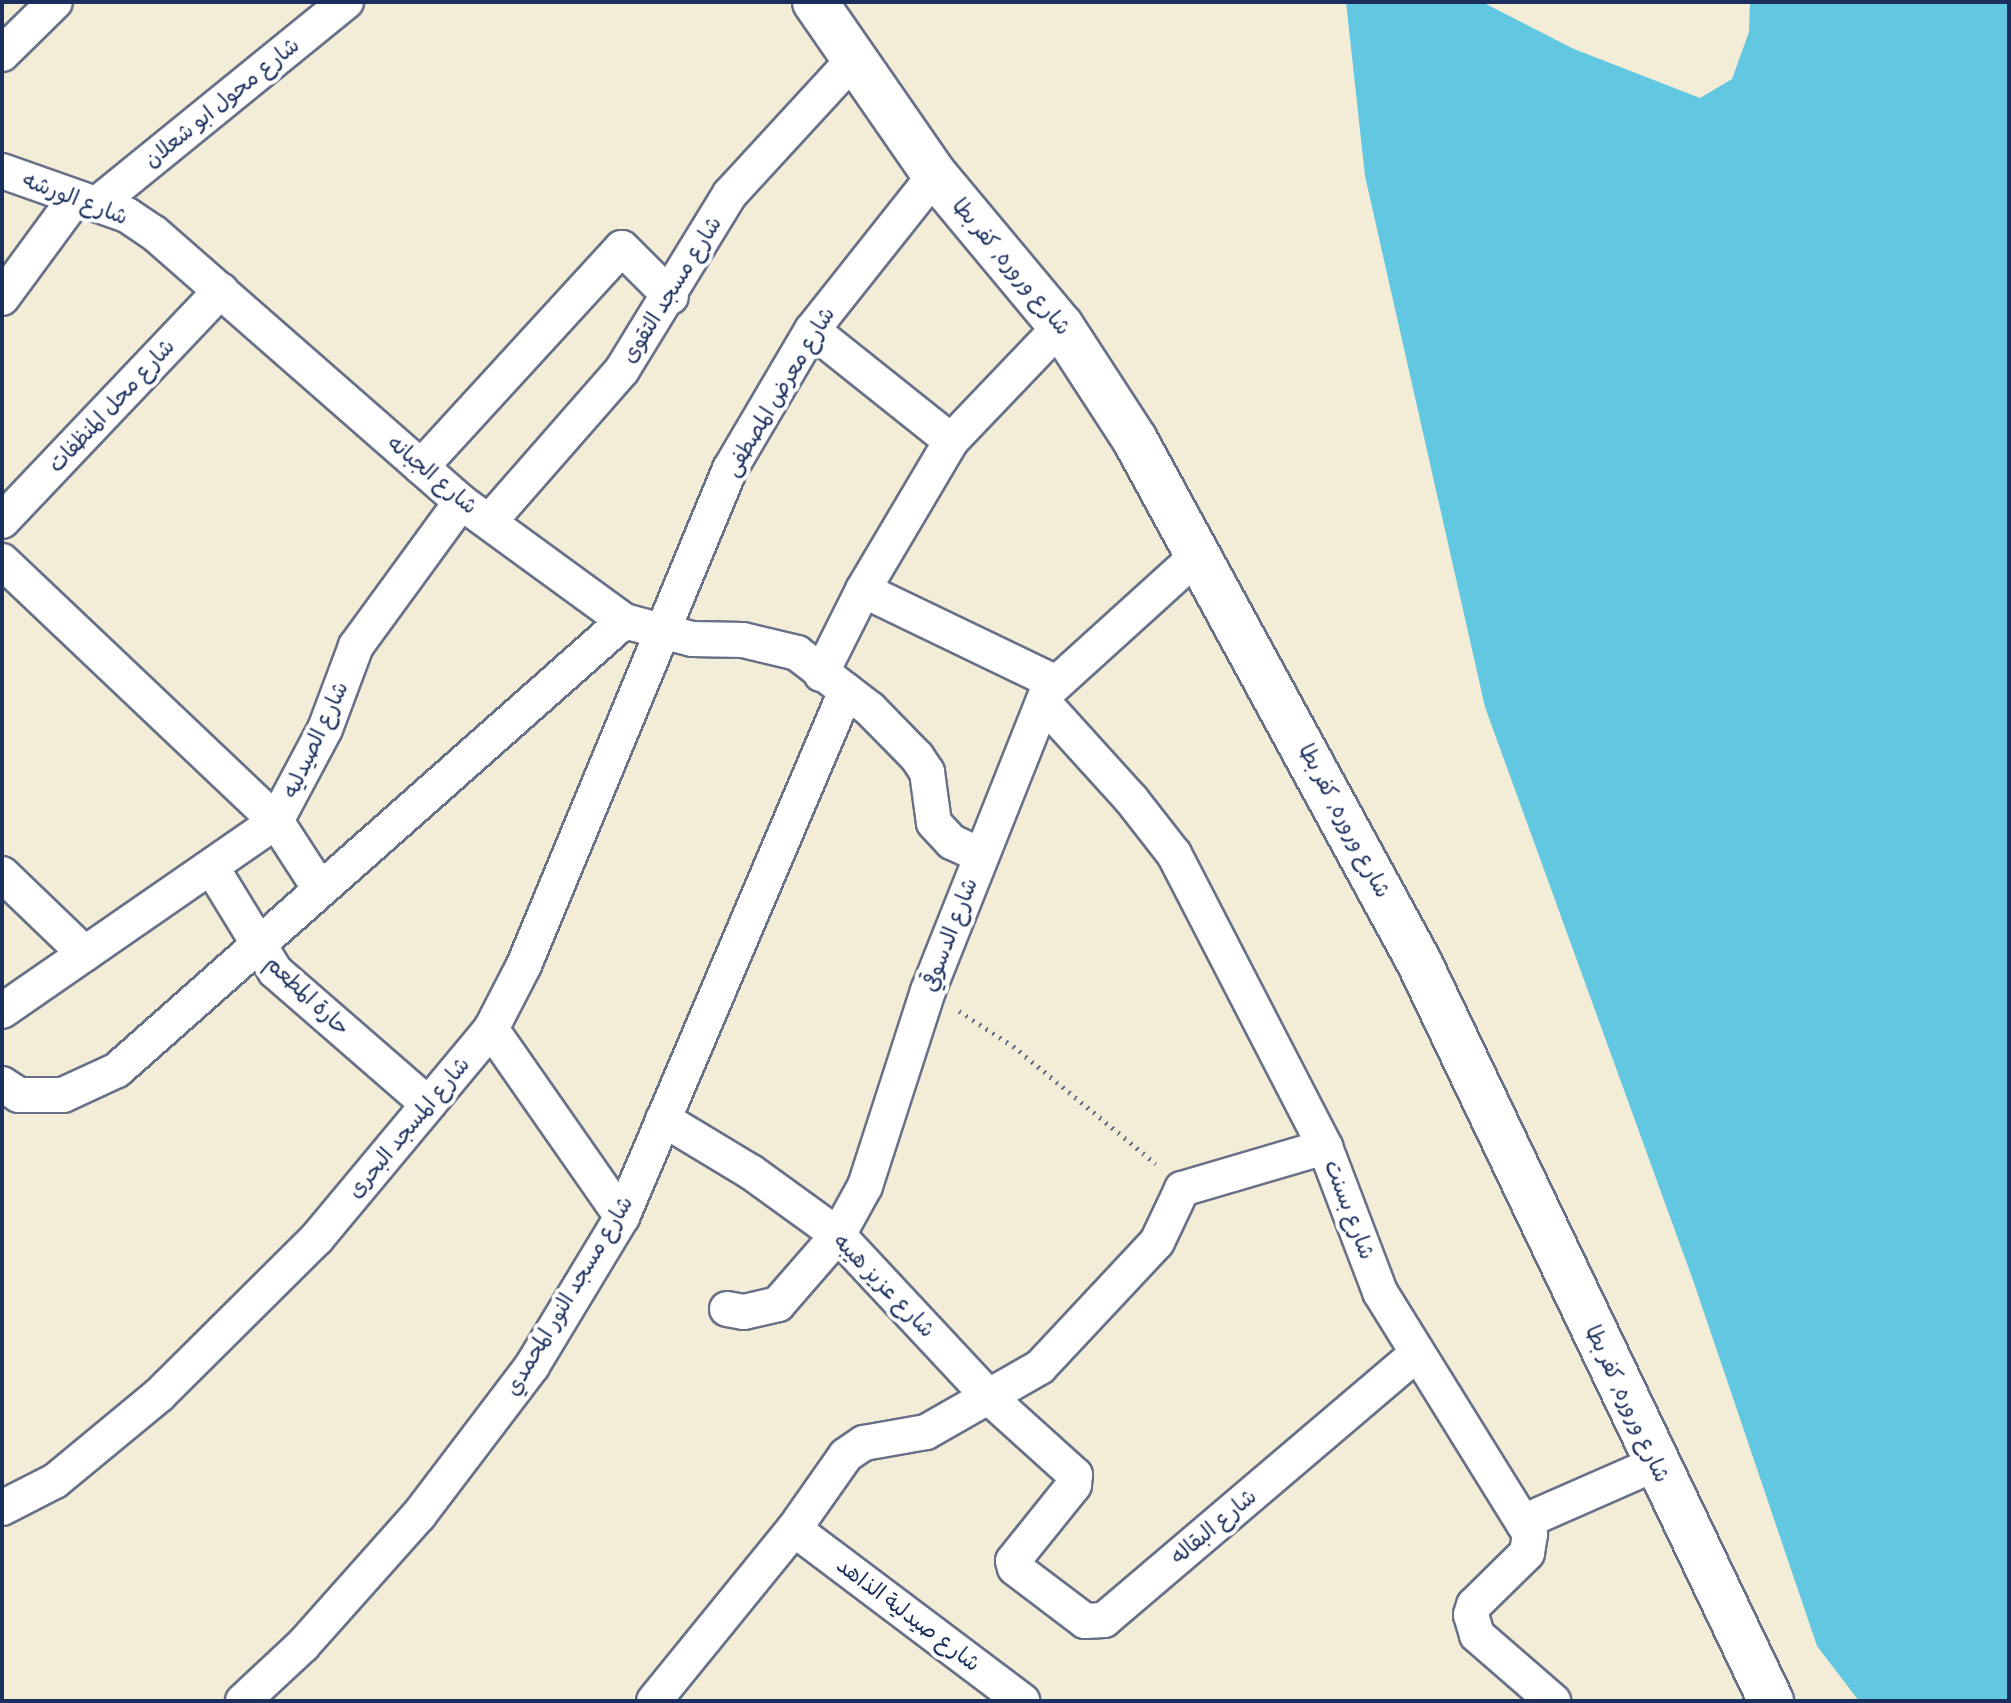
<!DOCTYPE html>
<meta charset="utf-8">
<style>
body{margin:0}
#map{position:relative;width:2011px;height:1703px;overflow:hidden;background:#f3ecd7;font-family:Pangolin,"Playpen Sans Arabic",sans-serif}
div>[style]{position:absolute}
[style*='--x']{left:calc(var(--x)*1px);top:calc(var(--y)*1px);width:calc(var(--w)*1px);rotate:calc(var(--a)*1deg)}
.water>*{inset:0;background:#62c7e0}
.path>*{height:5px;margin-top:-2.5px;transform-origin:0;background:repeating-linear-gradient(90deg,#677188 0 2px,transparent 0 8px)}
.roads{filter:drop-shadow(2px 0 #677188) drop-shadow(-2px 0 #677188) drop-shadow(0 2px #677188) drop-shadow(0 -2px #677188)}
.street>*{height:34px;margin:-17px;padding:0 17px;transform-origin:17px;border-radius:17px;background:#fff}
.secondary>*{height:44px;margin:-22px;padding:0 22px;transform-origin:22px;border-radius:22px;background:#fff}
span{translate:-50% -50%;white-space:nowrap;text-align:center;line-height:1.15;-webkit-text-stroke:8px #fff;paint-order:stroke}
.street-label{font-size:22px;color:#1b2f5e}
.frame{position:absolute;inset:0;border:4px solid #1b2f5e;pointer-events:none}
</style>
<div id="map">
<div class="water">
<div style="clip-path:polygon(1346px 2px,1482px 2px,1574px 49px,1700px 98px,1732px 79px,1749px 32px,1750px 2px,2009px 2px,2009px 1701px,1859px 1701px,1817px 1646px,1694px 1283px,1485px 707px,1365px 176px)"></div>
</div>
<div class="path">
<div style="--x:959;--y:1011;--w:64;--a:32.9"></div>
<div style="--x:1013;--y:1046;--w:185;--a:39.5"></div>
</div>
<div class="roads">
<div class="street">
<div style="--x:2;--y:54;--w:74;--a:-44.5"></div>
<div style="--x:2;--y:171;--w:133;--a:19.4"></div>
<div style="--x:127;--y:215;--w:32;--a:34"></div>
<div style="--x:154;--y:233;--w:408;--a:41.2"></div>
<div style="--x:461;--y:502;--w:202;--a:36.1"></div>
<div style="--x:624;--y:621;--w:70;--a:14.8"></div>
<div style="--x:692;--y:639;--w:51;--a:1.1"></div>
<div style="--x:743;--y:640;--w:56;--a:13.5"></div>
<div style="--x:797;--y:653;--w:92;--a:37.5"></div>
<div style="--x:870;--y:709;--w:67;--a:45.6"></div>
<div style="--x:917;--y:757;--w:18;--a:56"></div>
<div style="--x:927;--y:772;--w:51;--a:82.2"></div>
<div style="--x:934;--y:823;--w:26;--a:47"></div>
<div style="--x:952;--y:842;--w:31;--a:25"></div>
<div style="--x:97;--y:204;--w:321;--a:-39.1"></div>
<div style="--x:2;--y:298;--w:122;--a:-53.7"></div>
<div style="--x:812;--y:330;--w:178;--a:38.6"></div>
<div style="--x:421;--y:467;--w:297;--a:-47.5"></div>
<div style="--x:622;--y:248;--w:69;--a:45"></div>
<div style="--x:2;--y:521;--w:318;--a:-46.5"></div>
<div style="--x:489;--y:522;--w:202;--a:-48.8"></div>
<div style="--x:622;--y:370;--w:206;--a:-58.5"></div>
<div style="--x:730;--y:194;--w:183;--a:-47.4"></div>
<div style="--x:2;--y:561;--w:378;--a:43.5"></div>
<div style="--x:276;--y:821;--w:81;--a:57.1"></div>
<div style="--x:863;--y:590;--w:212;--a:25.7"></div>
<div style="--x:821;--y:674;--w:94;--a:-63.4"></div>
<div style="--x:863;--y:590;--w:173;--a:-59.4"></div>
<div style="--x:951;--y:441;--w:159;--a:-46.3"></div>
<div style="--x:1043;--y:702;--w:131;--a:47.8"></div>
<div style="--x:1131;--y:799;--w:70;--a:52"></div>
<div style="--x:1174;--y:854;--w:330;--a:62.7"></div>
<div style="--x:1325;--y:1147;--w:155;--a:69.2"></div>
<div style="--x:1380;--y:1292;--w:285;--a:58.2"></div>
<div style="--x:1530;--y:1534;--w:19;--a:99"></div>
<div style="--x:1527;--y:1553;--w:74;--a:135.5"></div>
<div style="--x:1474;--y:1605;--w:10;--a:107"></div>
<div style="--x:1471;--y:1615;--w:21;--a:73"></div>
<div style="--x:1477;--y:1635;--w:101;--a:41"></div>
<div style="--x:212;--y:868;--w:121;--a:58.5"></div>
<div style="--x:275;--y:971;--w:203;--a:41"></div>
<div style="--x:2;--y:874;--w:115;--a:43.9"></div>
<div style="--x:2;--y:1011;--w:333;--a:-34.7"></div>
<div style="--x:276;--y:821;--w:104;--a:-62"></div>
<div style="--x:325;--y:729;--w:89;--a:-69.5"></div>
<div style="--x:356;--y:646;--w:178;--a:-53.9"></div>
<div style="--x:491;--y:1029;--w:229;--a:55.1"></div>
<div style="--x:2;--y:1084;--w:20;--a:33"></div>
<div style="--x:19;--y:1095;--w:44;--a:0"></div>
<div style="--x:63;--y:1095;--w:60;--a:-24.8"></div>
<div style="--x:117;--y:1070;--w:677;--a:-41.53"></div>
<div style="--x:663;--y:1119;--w:103;--a:31.1"></div>
<div style="--x:751;--y:1172;--w:107;--a:35.9"></div>
<div style="--x:838;--y:1235;--w:224;--a:47"></div>
<div style="--x:991;--y:1399;--w:113;--a:42.1"></div>
<div style="--x:1075;--y:1475;--w:10;--a:96"></div>
<div style="--x:1074;--y:1485;--w:97;--a:128.8"></div>
<div style="--x:1013;--y:1561;--w:7;--a:74"></div>
<div style="--x:1015;--y:1568;--w:88;--a:37.1"></div>
<div style="--x:1085;--y:1621;--w:19;--a:-3"></div>
<div style="--x:1104;--y:1620;--w:411;--a:-40.4"></div>
<div style="--x:727;--y:1309;--w:17;--a:10"></div>
<div style="--x:744;--y:1312;--w:35;--a:-13"></div>
<div style="--x:778;--y:1304;--w:91;--a:-49"></div>
<div style="--x:838;--y:1235;--w:56;--a:-61.1"></div>
<div style="--x:865;--y:1186;--w:205;--a:-72.1"></div>
<div style="--x:928;--y:991;--w:322;--a:-68.3"></div>
<div style="--x:1047;--y:692;--w:202;--a:-42.2"></div>
<div style="--x:2;--y:1508;--w:59;--a:-27"></div>
<div style="--x:55;--y:1481;--w:136;--a:-39.6"></div>
<div style="--x:160;--y:1394;--w:221;--a:-44.8"></div>
<div style="--x:317;--y:1238;--w:272;--a:-50.2"></div>
<div style="--x:491;--y:1029;--w:72;--a:-62.7"></div>
<div style="--x:524;--y:965;--w:537;--a:-67.45"></div>
<div style="--x:730;--y:469;--w:161;--a:-59.5"></div>
<div style="--x:812;--y:330;--w:198;--a:-51.6"></div>
<div style="--x:1523;--y:1522;--w:144;--a:-23.7"></div>
<div style="--x:794;--y:1529;--w:286;--a:37"></div>
<div style="--x:243;--y:1701;--w:82;--a:-43"></div>
<div style="--x:303;--y:1645;--w:174;--a:-48.3"></div>
<div style="--x:419;--y:1515;--w:187;--a:-52.8"></div>
<div style="--x:532;--y:1366;--w:174;--a:-58.9"></div>
<div style="--x:622;--y:1217;--w:572;--a:-66.93"></div>
<div style="--x:654;--y:1701;--w:222;--a:-50.9"></div>
<div style="--x:794;--y:1529;--w:90;--a:-54.9"></div>
<div style="--x:846;--y:1455;--w:22;--a:-34"></div>
<div style="--x:864;--y:1443;--w:63;--a:-10.1"></div>
<div style="--x:926;--y:1432;--w:131;--a:-29.7"></div>
<div style="--x:1040;--y:1367;--w:171;--a:-46.9"></div>
<div style="--x:1157;--y:1242;--w:59;--a:-64.7"></div>
<div style="--x:1182;--y:1189;--w:149;--a:-16.4"></div>
</div>
<div class="secondary">
<div style="--x:815;--y:2;--w:211;--a:55.3"></div>
<div style="--x:935;--y:175;--w:197;--a:50.2"></div>
<div style="--x:1061;--y:326;--w:136;--a:57"></div>
<div style="--x:1135;--y:440;--w:594;--a:61.45"></div>
<div style="--x:1419;--y:962;--w:819;--a:64.53"></div>
</div>
</div>
<div class="street-label">
<span style="left:222px;top:103px;rotate:-39deg">شارع محول ابو شعلان</span>
<span style="left:75px;top:199px;rotate:21deg">شارع الورشه</span>
<span style="left:1011px;top:267px;rotate:50deg">شارع وروره, كفر بطا</span>
<span style="left:672px;top:290px;rotate:-58deg">شارع مسجد التقوى</span>
<span style="left:780px;top:392px;rotate:-59deg">شارع معرض المصطفى</span>
<span style="left:112px;top:406px;rotate:-47deg">شارع محل المنظفات</span>
<span style="left:432px;top:475px;rotate:40deg">شارع الجبانه</span>
<span style="left:316px;top:740px;rotate:-65deg">شارع الصيدليه</span>
<span style="left:1344px;top:821px;rotate:62deg">شارع وروره, كفر بطا</span>
<span style="left:950px;top:935px;rotate:-69deg">شارع الدسوقي</span>
<span style="left:307px;top:996px;rotate:43deg">حارة المطعم</span>
<span style="left:409px;top:1128px;rotate:-50deg">شارع المسجد البحرى</span>
<span style="left:1349px;top:1210px;rotate:69deg">شارع بسنت</span>
<span style="left:884px;top:1286px;rotate:46deg">شارع عزيز هيبه</span>
<span style="left:569px;top:1296px;rotate:-59deg">شارع مسجد النور المحمدي</span>
<span style="left:1627px;top:1404px;rotate:65deg">شارع وروره, كفر بطا</span>
<span style="left:1214px;top:1527px;rotate:-40deg">شارع البقاله</span>
<span style="left:908px;top:1615px;rotate:37deg">شارع صيدلية الذاهد</span>
</div>
<div class="frame"></div>
</div>
